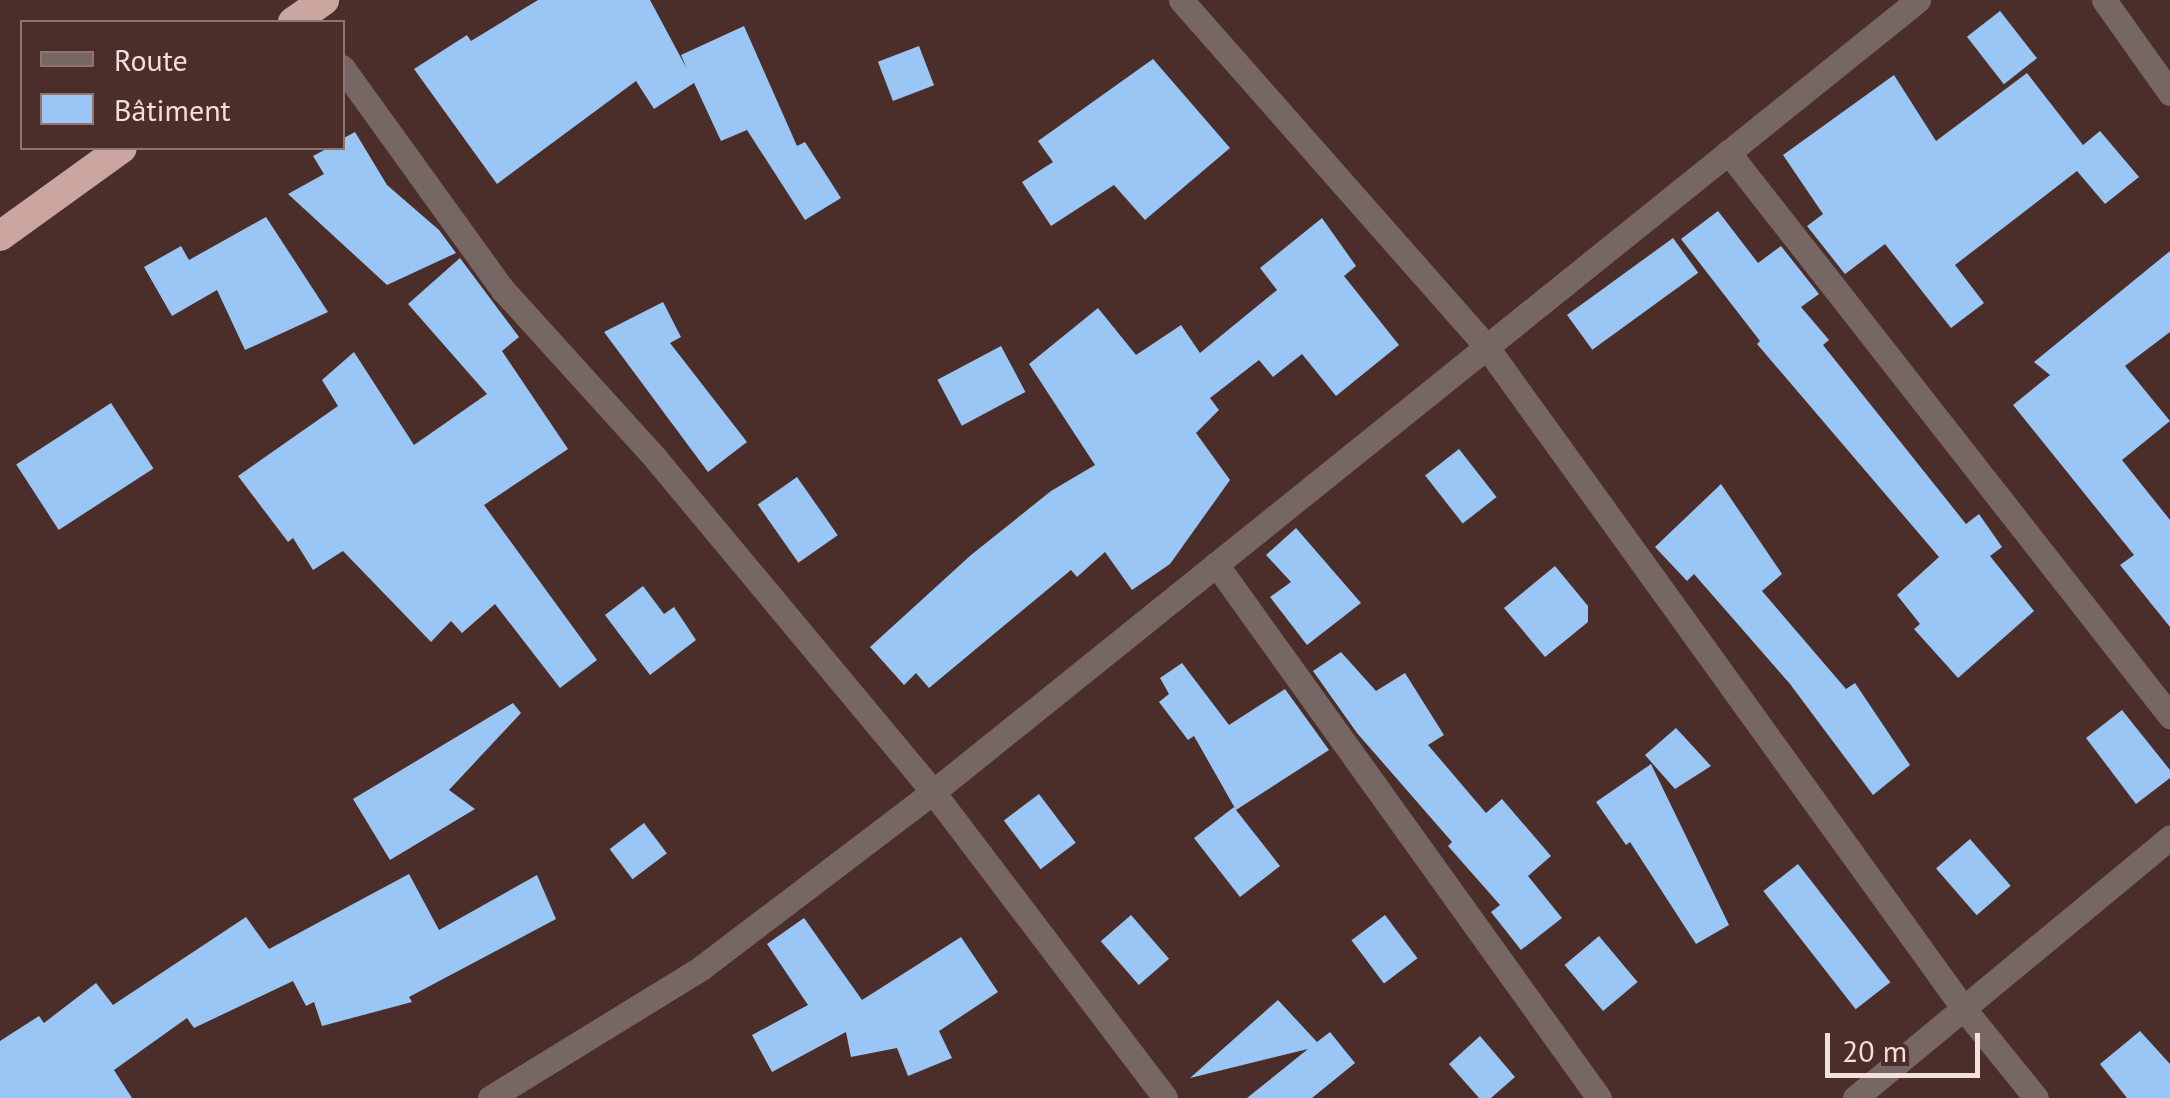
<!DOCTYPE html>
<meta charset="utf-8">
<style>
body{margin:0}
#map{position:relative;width:2170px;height:1098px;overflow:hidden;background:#4b2e2a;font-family:"PT Sans",sans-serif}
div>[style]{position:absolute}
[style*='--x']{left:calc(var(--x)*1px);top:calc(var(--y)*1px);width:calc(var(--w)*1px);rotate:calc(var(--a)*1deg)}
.building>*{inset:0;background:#99c6f4;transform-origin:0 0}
.minor>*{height:25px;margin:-12.5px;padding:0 12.5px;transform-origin:12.5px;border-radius:12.5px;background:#766764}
.highway>*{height:30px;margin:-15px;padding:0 15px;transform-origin:15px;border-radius:15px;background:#cba6a1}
span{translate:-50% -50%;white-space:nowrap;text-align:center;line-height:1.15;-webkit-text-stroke:10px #4b2e2a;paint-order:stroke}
.legend{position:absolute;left:20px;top:20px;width:325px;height:130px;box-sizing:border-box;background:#4b2e2a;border:2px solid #8e7571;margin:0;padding:12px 18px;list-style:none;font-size:30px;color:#f3dfdc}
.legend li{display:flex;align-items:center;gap:20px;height:50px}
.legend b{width:50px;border:2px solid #8e7571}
.scale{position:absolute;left:1825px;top:1033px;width:155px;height:45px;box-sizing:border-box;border:5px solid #f3dfdc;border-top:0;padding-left:12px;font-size:30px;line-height:35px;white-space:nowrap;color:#f3dfdc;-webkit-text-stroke:8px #4b2e2a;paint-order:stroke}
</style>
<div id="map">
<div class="building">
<div style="clip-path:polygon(538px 0,650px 0,687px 69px,681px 55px,744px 26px,797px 146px,805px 142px,841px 198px,805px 220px,747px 130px,721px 141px,694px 83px,654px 109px,636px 81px,497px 184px,414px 69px,467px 35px,471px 41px)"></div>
<div style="left:2000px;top:11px;width:60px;height:42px;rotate:52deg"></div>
<div style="left:919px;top:46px;width:42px;height:44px;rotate:69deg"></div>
<div style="clip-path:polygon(1153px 59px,1230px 148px,1145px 220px,1114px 185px,1051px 226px,1022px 182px,1053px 162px,1038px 141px)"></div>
<div style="clip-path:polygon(2027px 73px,2083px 145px,2100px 131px,2139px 177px,2105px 204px,2077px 171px,1955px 265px,1984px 303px,1951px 328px,1885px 244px,1845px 274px,1807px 226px,1823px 214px,1783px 155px,1894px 75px,1936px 141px)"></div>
<div style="clip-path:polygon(355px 132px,387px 185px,439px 230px,456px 253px,387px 285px,288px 194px,324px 174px,313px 156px,328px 148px,342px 148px,342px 139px)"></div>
<div style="clip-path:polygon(1718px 211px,1758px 263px,1781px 246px,1819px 294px,1801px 307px,1829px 340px,1823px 345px,1966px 524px,1979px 514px,2002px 547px,1990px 556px,2034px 611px,1958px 678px,1914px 629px,1920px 624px,1897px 595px,1939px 557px,1757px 344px,1760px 341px,1681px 239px)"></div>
<div style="clip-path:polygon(266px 217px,328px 312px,245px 350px,217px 290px,172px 316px,144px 267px,181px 246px,189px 260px)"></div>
<div style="clip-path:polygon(1322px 218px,1356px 266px,1344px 276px,1399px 345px,1336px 396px,1302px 354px,1273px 377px,1259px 360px,1210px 398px,1219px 410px,1196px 433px,1230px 480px,1170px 564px,1132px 590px,1105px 552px,1077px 577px,1071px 570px,929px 688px,916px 673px,904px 685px,870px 647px,971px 555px,1051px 491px,1095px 465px,1029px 364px,1098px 308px,1136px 355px,1181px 325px,1200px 353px,1277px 290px,1260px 268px)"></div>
<div style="left:1673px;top:238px;width:43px;height:131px;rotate:54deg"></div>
<div style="clip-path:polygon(2170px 251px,2170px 332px,2125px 366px,2170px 421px,2122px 460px,2170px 520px,2170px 627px,2120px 565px,2134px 555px,2013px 405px,2050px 375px,2034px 362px)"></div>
<div style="clip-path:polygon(460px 258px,519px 337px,502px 351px,568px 449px,484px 505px,597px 660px,560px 688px,495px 604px,462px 633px,451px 621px,431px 642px,343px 551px,313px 570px,293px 538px,288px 542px,238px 476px,338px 406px,322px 380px,354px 352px,414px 445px,487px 394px,408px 304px)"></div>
<div style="clip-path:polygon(663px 302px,681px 337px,670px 343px,747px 442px,708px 472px,604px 332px)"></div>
<div style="left:1001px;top:346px;width:52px;height:72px;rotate:62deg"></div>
<div style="left:111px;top:403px;width:78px;height:113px;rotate:57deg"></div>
<div style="left:1459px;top:449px;width:61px;height:43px;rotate:52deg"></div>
<div style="left:797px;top:477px;width:71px;height:48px;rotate:55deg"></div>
<div style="clip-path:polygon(1721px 484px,1782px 574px,1762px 591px,1846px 689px,1855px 683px,1910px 765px,1873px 795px,1790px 684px,1694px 574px,1687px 581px,1655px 547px)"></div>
<div style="clip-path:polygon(1296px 528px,1361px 603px,1307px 645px,1270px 597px,1291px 582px,1266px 555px)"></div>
<div style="clip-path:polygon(1555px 566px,1588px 606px,1588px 622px,1545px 657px,1504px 608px)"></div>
<div style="clip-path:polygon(643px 586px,664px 614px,674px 607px,696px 640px,650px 675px,605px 615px)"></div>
<div style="clip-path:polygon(1341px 652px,1376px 691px,1405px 673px,1444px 735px,1428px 745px,1486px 813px,1502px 799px,1551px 856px,1528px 876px,1562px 918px,1521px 950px,1491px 912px,1500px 905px,1448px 846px,1452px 842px,1357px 733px,1313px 671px)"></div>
<div style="clip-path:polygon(1182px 663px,1229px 725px,1285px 689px,1329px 750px,1236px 810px,1280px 866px,1240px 897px,1194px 838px,1234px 807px,1236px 810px,1194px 736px,1188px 740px,1159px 702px,1169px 694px,1160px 678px)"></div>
<div style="clip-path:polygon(513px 703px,521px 713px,449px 790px,475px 809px,390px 860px,353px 799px)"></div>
<div style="clip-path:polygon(2122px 710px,2170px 770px,2170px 778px,2136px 804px,2086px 738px)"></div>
<div style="clip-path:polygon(1676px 728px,1711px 766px,1675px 789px,1645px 755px)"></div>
<div style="clip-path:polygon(1651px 764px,1729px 925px,1696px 944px,1630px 842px,1626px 845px,1596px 802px)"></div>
<div style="left:1039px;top:794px;width:61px;height:44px;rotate:53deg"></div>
<div style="left:644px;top:823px;width:38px;height:43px;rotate:53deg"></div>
<div style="left:1970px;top:839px;width:62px;height:45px;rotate:49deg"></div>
<div style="left:1798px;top:864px;width:150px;height:44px;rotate:52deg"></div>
<div style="clip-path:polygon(409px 874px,439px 930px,537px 875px,556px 919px,409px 997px,412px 1002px,322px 1026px,314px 1002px,306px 1006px,293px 981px,194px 1028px,187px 1018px,114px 1070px,132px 1098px,0 1098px,0 1041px,39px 1016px,44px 1023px,96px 983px,113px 1005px,246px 917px,269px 949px)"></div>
<div style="left:1131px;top:915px;width:58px;height:40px;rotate:49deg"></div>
<div style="left:1385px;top:915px;width:54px;height:42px;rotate:53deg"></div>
<div style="clip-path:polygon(804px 918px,862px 1000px,961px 937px,998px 992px,939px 1031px,952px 1058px,908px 1076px,897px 1048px,851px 1057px,846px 1032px,772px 1072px,752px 1035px,808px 1005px,767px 944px)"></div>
<div style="left:1599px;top:936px;width:60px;height:45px;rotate:50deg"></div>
<div style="clip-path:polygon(1278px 1000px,1317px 1042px,1330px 1032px,1355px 1063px,1312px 1098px,1247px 1098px,1308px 1049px,1190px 1078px)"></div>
<div style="clip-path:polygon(2140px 1031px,2170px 1064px,2170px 1098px,2127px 1098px,2100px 1064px)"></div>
<div style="clip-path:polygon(1480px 1036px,1515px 1077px,1491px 1098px,1479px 1098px,1449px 1064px)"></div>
</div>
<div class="minor">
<div style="--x:1181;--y:0;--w:461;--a:48.6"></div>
<div style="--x:1486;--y:346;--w:817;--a:54.21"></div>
<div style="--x:1964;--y:1009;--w:114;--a:51"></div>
<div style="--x:2104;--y:0;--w:114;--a:54.6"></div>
<div style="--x:342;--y:67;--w:275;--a:54.2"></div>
<div style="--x:503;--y:290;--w:228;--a:47.8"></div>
<div style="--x:656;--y:459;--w:433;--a:50.2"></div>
<div style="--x:933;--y:792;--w:384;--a:52.8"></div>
<div style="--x:1728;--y:152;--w:717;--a:51.91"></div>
<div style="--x:1216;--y:564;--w:657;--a:54.35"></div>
<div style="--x:490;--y:1098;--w:248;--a:-31.6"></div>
<div style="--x:701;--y:968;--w:291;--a:-37.2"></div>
<div style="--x:933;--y:792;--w:1264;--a:-38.8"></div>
<div style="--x:1855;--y:1098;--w:409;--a:-39.6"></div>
</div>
<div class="highway">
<div style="--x:293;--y:22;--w:38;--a:-35"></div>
<div style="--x:0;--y:236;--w:150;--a:-35.8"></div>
</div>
<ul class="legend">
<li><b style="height:12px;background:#766764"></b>Route</li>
<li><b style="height:28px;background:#99c6f4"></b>Bâtiment</li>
</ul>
<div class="scale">20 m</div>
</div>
